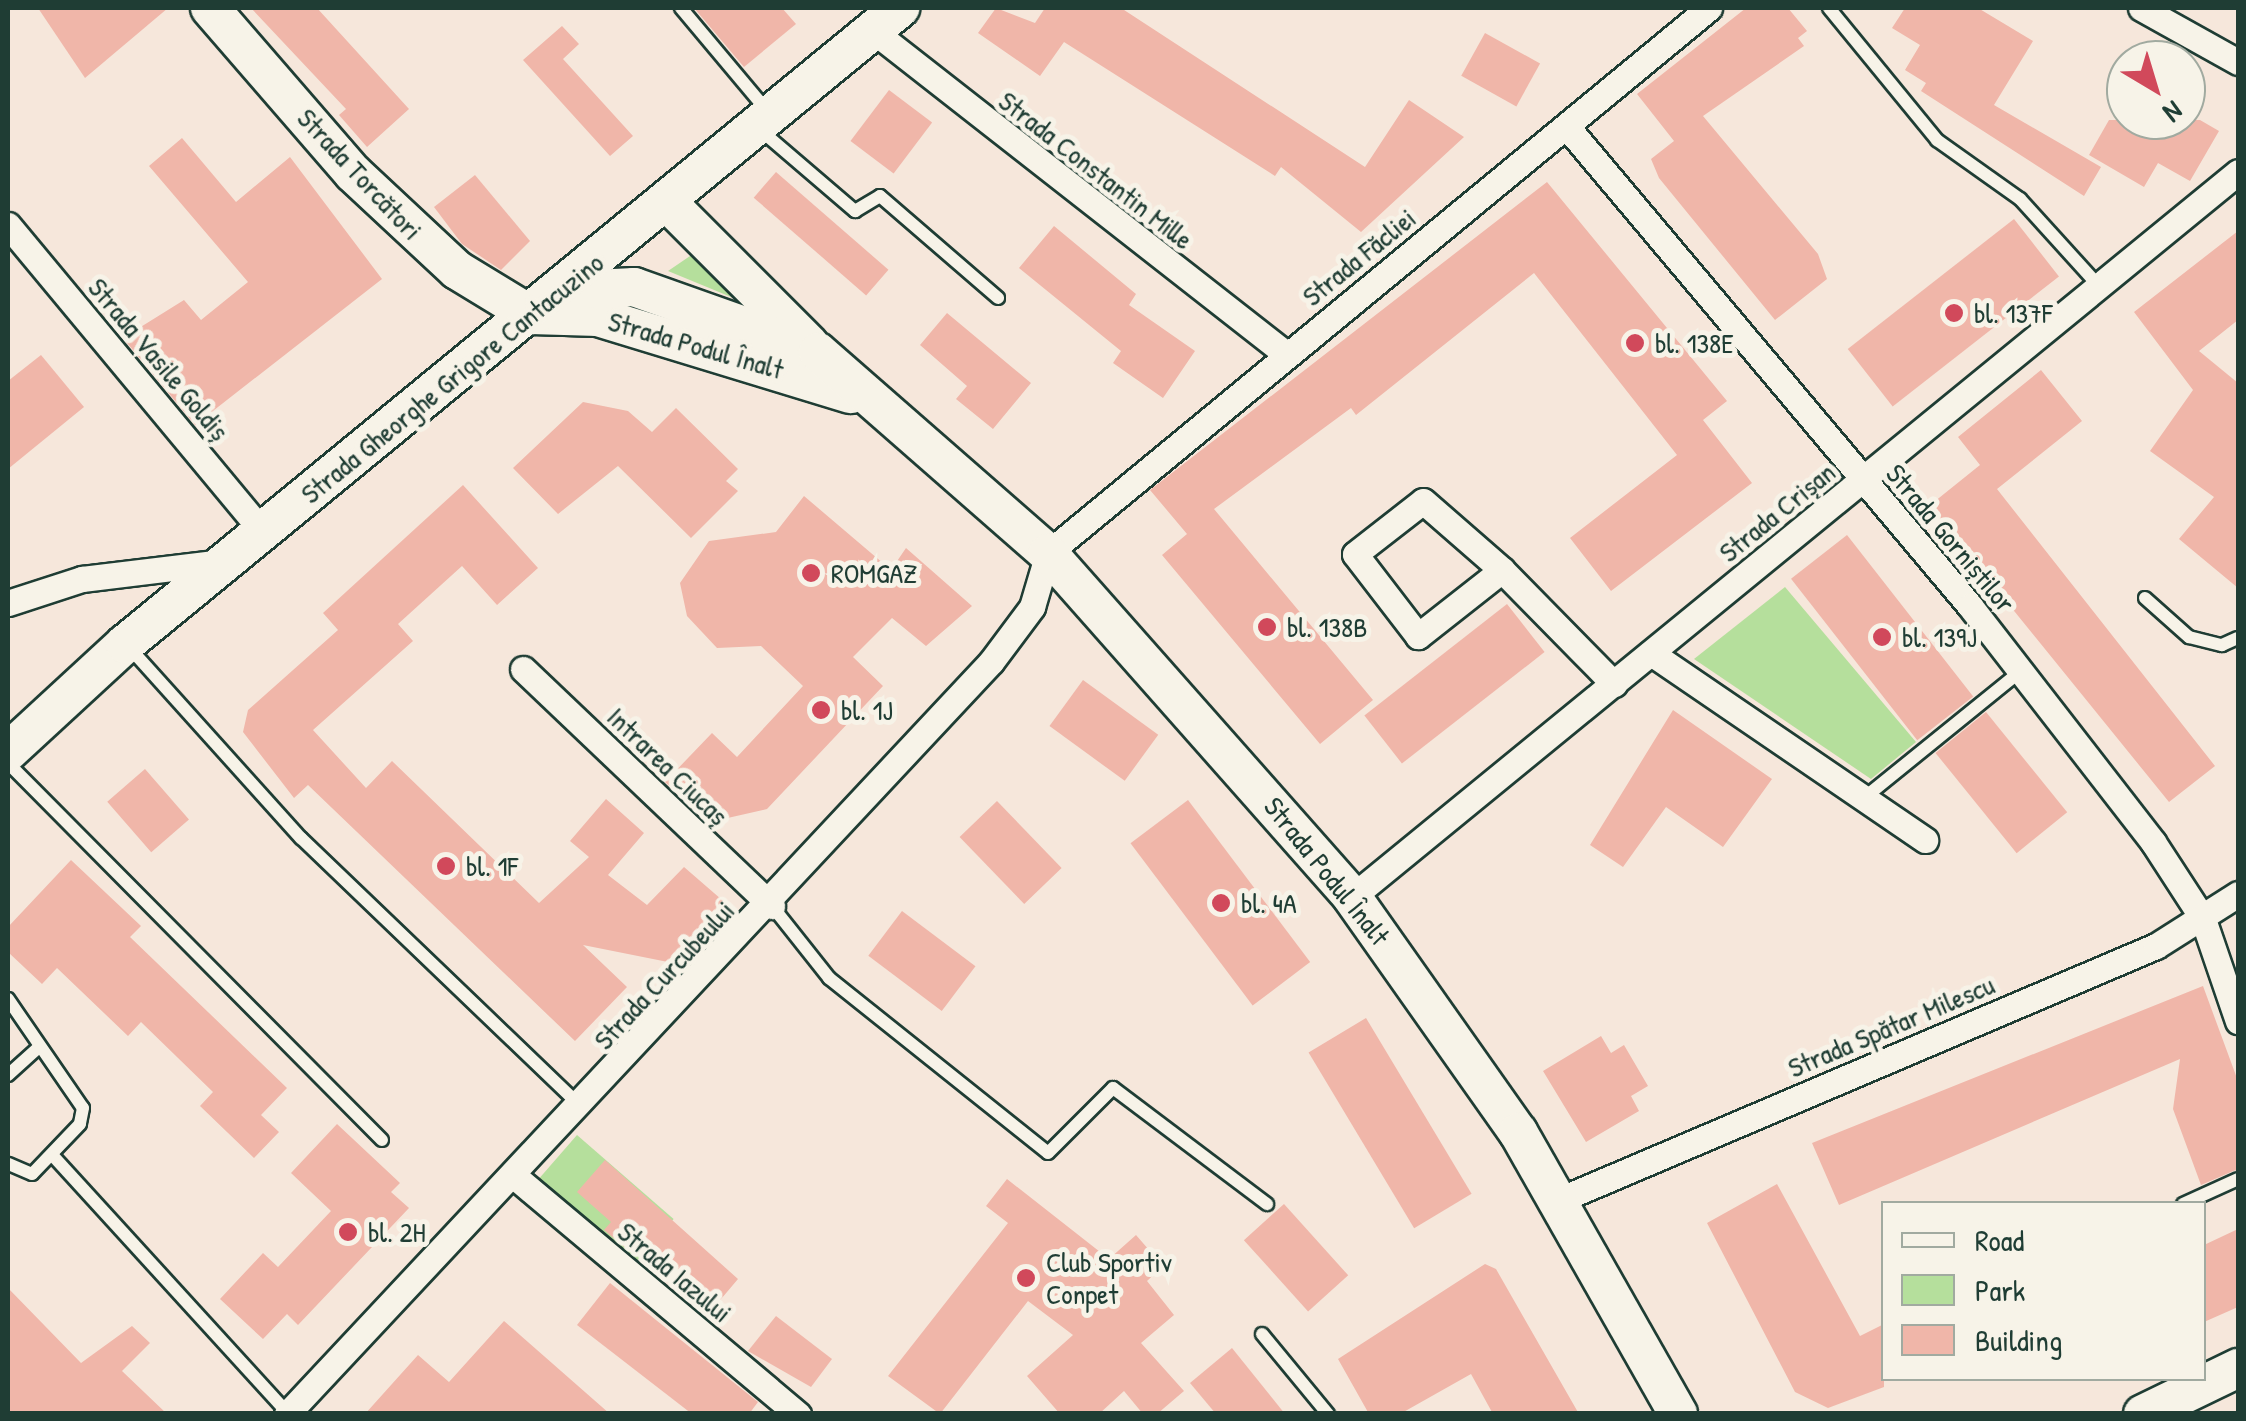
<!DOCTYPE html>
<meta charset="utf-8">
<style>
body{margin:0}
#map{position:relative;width:2246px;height:1421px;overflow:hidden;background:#f6e7db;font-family:"Patrick Hand",sans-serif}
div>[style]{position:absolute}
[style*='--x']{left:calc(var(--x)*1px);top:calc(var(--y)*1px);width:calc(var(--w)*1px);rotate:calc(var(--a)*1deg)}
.green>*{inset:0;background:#b5df9c;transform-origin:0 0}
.building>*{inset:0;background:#f0b6a9;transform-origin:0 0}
.roads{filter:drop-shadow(2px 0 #1f3d34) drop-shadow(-2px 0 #1f3d34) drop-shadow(0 2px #1f3d34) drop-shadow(0 -2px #1f3d34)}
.lane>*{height:12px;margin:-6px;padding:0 6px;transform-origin:6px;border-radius:6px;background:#f7f3e8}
.street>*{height:25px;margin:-12.5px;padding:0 12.5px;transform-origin:12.5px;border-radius:12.5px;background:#f7f3e8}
.secondary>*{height:38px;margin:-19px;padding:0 19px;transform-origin:19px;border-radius:19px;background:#f7f3e8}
.dots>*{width:28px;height:28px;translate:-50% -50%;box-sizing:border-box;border:5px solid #f7f3e8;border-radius:50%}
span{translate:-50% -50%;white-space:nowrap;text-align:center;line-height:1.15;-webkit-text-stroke:10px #f7f3e8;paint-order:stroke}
.street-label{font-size:28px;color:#1f3d34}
.poi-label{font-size:28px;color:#1f3d34}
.left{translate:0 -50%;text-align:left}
.frame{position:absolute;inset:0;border:10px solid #1f3d34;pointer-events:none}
.legend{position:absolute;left:1881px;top:1201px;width:325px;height:180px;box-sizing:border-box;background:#f7f3e8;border:2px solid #a1aaa0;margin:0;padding:12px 18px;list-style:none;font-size:30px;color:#1f3d34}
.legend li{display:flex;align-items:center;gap:20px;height:50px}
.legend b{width:50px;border:2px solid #a1aaa0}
.north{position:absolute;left:2106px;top:40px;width:100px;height:100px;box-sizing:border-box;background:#f7f3e8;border:2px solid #a1aaa0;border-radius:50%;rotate:142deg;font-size:28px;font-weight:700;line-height:40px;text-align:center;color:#1f3d34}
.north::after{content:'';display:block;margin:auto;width:35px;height:45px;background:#d1495b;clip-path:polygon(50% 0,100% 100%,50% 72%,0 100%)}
</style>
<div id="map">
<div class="green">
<div style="clip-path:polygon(693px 254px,736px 299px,668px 271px)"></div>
<div style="clip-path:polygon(1785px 587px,1916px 742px,1871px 779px,1694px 659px)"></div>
<div style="left:577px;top:1135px;width:128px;height:60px;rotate:41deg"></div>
</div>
<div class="building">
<div style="clip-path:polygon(38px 8px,168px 8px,85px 78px)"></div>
<div style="clip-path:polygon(251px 8px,317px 8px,409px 109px,367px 147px,339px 115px,346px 109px)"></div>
<div style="clip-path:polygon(694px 8px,782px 8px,796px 24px,744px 67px)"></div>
<div style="clip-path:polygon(996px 8px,1035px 23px,1045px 8px,1121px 8px,1365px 167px,1409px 100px,1464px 137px,1361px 232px,1281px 167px,1275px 176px,1064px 42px,1040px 76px,978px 33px)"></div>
<div style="clip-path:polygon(1746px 8px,1788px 8px,1807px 31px,1798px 38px,1804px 46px,1703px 116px,1818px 254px,1827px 279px,1775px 320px,1659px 178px,1651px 159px,1674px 141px,1637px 94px)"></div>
<div style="clip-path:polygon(1905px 8px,1978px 8px,2033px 41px,1994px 105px,2101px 167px,2084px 196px,1921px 91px,1926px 83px,1905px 70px,1920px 45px,1892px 28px)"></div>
<div style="clip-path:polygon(562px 26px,579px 44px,563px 59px,633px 136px,610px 156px,523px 60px)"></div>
<div style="left:1485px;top:33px;width:63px;height:49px;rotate:29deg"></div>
<div style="left:889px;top:90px;width:54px;height:64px;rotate:37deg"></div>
<div style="clip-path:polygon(2109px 120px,2200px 120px,2219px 131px,2190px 181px,2158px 163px,2144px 187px,2089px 155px)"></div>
<div style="clip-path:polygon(182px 138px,236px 202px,290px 157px,382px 279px,195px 425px,123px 338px,184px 300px,201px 320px,248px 282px,149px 166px)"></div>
<div style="left:776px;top:172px;width:149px;height:34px;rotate:41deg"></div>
<div style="clip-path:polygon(475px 175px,530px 241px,501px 270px,462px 244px,434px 207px)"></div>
<div style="clip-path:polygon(1547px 182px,1727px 401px,1703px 420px,1752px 483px,1611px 591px,1570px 538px,1677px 455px,1534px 273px,1356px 415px,1351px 408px,1214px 509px,1373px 700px,1320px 744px,1162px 555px,1187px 534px,1150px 490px)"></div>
<div style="left:2014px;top:219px;width:73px;height:211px;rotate:52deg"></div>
<div style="clip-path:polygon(1054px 226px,1136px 294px,1129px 305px,1195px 351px,1163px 398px,1113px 363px,1121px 351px,1019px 268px)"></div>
<div style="clip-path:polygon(2238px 231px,2238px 320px,2199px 351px,2238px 383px,2238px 588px,2179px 539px,2214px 497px,2150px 451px,2193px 390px,2134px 312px)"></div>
<div style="clip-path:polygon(947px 313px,1031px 383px,993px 429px,956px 399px,967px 386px,920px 345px)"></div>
<div style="clip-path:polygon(41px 355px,84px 407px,8px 469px,8px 381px)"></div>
<div style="clip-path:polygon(2041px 370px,2082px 421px,1997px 489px,2215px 766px,2169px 802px,1929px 506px,1980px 465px,1958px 437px)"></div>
<div style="clip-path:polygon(583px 402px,628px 411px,652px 432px,676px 408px,738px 469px,726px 481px,738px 491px,691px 538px,618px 466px,558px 514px,513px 468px)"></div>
<div style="clip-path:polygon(463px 485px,538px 568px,497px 605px,462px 566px,398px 624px,413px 641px,313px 730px,366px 788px,392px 761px,539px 903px,589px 857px,570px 841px,606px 799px,644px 833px,608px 875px,647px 905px,684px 867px,729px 906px,673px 963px,583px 945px,627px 987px,575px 1041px,308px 785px,294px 798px,243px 732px,248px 710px,338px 630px,323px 613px)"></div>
<div style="clip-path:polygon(804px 496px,891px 570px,906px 548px,972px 606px,926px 646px,892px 618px,853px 657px,883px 686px,767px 809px,710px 822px,665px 782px,712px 733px,737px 757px,803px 686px,761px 646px,717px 648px,687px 616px,680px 583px,709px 541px,776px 532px)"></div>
<div style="left:1847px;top:535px;width:205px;height:71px;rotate:52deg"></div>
<div style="left:1507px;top:604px;width:61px;height:181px;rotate:52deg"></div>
<div style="left:1083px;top:680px;width:93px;height:57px;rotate:36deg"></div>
<div style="clip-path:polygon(1673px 710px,1772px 779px,1723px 847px,1666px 807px,1623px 867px,1590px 845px)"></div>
<div style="left:1986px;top:712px;width:129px;height:65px;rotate:51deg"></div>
<div style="left:145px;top:769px;width:67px;height:50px;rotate:49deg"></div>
<div style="left:1188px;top:800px;width:203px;height:72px;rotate:53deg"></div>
<div style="left:997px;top:801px;width:93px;height:52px;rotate:46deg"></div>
<div style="clip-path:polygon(71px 860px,141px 926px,130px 937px,287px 1088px,261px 1115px,279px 1132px,254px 1158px,200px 1106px,213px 1092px,141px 1022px,128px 1036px,57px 968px,42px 984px,8px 952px,8px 927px)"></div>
<div style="left:902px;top:911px;width:92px;height:56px;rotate:37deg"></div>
<div style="clip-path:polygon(2203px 986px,2238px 1081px,2238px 1169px,2201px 1185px,2173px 1109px,2180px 1059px,1839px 1205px,1812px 1143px)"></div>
<div style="left:1366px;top:1018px;width:205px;height:67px;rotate:59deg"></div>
<div style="clip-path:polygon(1601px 1036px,1611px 1053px,1624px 1045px,1648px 1086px,1631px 1096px,1639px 1111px,1586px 1142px,1543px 1071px)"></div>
<div style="clip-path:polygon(337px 1124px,400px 1183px,391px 1192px,409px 1208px,298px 1325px,287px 1314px,263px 1339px,220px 1299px,263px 1253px,278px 1267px,331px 1211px,291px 1173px)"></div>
<div style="clip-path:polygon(605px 1160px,738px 1279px,716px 1305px,645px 1242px,634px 1255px,604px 1230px,611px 1222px,577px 1192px)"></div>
<div style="clip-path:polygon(1007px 1179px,1109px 1259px,1136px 1235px,1163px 1266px,1147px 1281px,1174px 1315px,1141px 1343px,1184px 1391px,1157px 1414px,1143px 1414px,1124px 1391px,1099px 1414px,1060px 1414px,1027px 1376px,1073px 1335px,1028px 1301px,940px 1414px,888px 1376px,1008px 1223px,986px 1206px)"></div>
<div style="clip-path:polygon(1777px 1184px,1860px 1336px,1884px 1324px,1884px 1387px,1828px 1408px,1795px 1392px,1707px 1223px)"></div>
<div style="left:1284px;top:1204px;width:96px;height:54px;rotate:48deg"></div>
<div style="clip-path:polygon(2238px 1229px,2238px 1307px,2204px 1322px,2204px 1245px)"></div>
<div style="clip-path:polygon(1485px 1264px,1496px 1269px,1579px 1414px,1493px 1414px,1471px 1374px,1400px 1414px,1369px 1414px,1338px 1359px)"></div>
<div style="clip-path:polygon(610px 1283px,758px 1402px,749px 1414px,692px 1414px,577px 1325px)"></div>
<div style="clip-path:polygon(8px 1288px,81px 1363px,132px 1326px,150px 1343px,122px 1371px,167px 1414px,8px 1414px)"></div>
<div style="clip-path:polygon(776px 1316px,832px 1359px,811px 1387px,748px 1351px)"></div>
<div style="clip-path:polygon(504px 1321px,610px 1414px,365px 1414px,418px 1355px,449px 1382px)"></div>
<div style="clip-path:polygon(1232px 1348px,1285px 1414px,1216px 1414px,1190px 1383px)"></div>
</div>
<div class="roads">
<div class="lane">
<div style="--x:681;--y:8;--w:137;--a:50"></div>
<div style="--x:1829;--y:8;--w:171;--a:50.7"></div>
<div style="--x:1937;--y:140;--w:102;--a:35.4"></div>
<div style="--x:2020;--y:199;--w:116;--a:47.8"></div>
<div style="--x:758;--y:128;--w:128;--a:40.6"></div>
<div style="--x:855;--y:211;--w:29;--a:-31"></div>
<div style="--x:880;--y:196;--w:156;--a:40.8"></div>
<div style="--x:2145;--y:598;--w:59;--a:41.6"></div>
<div style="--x:2189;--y:637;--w:34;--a:14"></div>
<div style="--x:2222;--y:645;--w:17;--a:-24"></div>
<div style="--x:127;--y:645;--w:260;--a:48"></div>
<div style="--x:301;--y:838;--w:385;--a:43.8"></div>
<div style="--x:8;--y:763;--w:531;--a:45.23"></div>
<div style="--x:1864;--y:798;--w:202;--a:-39"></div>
<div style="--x:772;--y:906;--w:92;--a:51.6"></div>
<div style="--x:829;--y:978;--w:280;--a:38.6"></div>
<div style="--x:1048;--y:1153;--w:92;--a:-45"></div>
<div style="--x:1113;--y:1088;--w:193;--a:37"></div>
<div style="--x:8;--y:999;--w:132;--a:55.5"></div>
<div style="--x:83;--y:1108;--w:16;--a:101"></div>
<div style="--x:80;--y:1124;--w:69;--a:133.8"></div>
<div style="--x:32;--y:1174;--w:26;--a:-157"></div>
<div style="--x:8;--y:1075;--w:42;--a:-42.1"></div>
<div style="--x:54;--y:1157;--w:347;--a:47.6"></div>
<div style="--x:2183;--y:1204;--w:60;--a:-24.4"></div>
<div style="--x:1262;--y:1334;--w:104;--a:50.5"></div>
</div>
<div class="street">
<div style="--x:2141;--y:8;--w:111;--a:29.1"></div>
<div style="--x:872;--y:30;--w:526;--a:38.05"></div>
<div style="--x:1567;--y:127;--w:626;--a:49.92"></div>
<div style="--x:1970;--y:606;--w:299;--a:52.2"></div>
<div style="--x:2153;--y:842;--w:92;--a:57"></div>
<div style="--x:2203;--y:919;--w:108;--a:71.1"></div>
<div style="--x:8;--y:225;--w:399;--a:50.3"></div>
<div style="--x:1502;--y:570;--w:107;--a:141.8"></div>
<div style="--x:1418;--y:636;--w:103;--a:-127.5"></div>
<div style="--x:1355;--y:554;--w:86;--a:-37.9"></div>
<div style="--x:1423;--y:501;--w:105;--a:41.1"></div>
<div style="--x:1502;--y:570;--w:160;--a:45.5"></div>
<div style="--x:8;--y:603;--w:78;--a:-18"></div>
<div style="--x:82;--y:579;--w:142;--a:-6.9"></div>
<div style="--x:1651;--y:653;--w:332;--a:34.3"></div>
<div style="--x:523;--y:669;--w:344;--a:43.6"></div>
<div style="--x:1352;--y:897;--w:1145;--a:-39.29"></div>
<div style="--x:514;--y:1176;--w:371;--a:40"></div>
<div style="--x:1559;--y:1200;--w:649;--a:-23.05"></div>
<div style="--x:2156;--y:946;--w:97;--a:-32.4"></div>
<div style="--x:287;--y:1414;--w:1030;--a:-46.89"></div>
<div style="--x:991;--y:662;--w:69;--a:-53.3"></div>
<div style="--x:1032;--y:607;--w:56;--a:-73.5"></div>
<div style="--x:1048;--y:553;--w:857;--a:-39.51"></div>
</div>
<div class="secondary">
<div style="--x:210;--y:8;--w:218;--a:49.1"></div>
<div style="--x:353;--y:173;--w:142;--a:43"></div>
<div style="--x:457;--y:270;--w:87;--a:31.3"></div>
<div style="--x:531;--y:315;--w:67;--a:1.7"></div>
<div style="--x:598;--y:317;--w:264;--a:17"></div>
<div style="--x:667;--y:202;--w:201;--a:45"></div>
<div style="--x:531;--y:315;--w:69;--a:-22.1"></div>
<div style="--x:595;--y:289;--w:39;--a:-3"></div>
<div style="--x:634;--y:287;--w:195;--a:19.5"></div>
<div style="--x:818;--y:352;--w:305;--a:41.2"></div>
<div style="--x:1048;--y:553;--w:459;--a:48.5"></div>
<div style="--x:1352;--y:897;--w:288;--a:54.8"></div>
<div style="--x:1518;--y:1132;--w:324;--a:60.4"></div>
<div style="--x:8;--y:752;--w:159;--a:-42.7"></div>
<div style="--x:125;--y:644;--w:1003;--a:-39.37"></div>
<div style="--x:2143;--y:1414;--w:106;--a:-25.8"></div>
</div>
</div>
<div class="dots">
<div style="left:1954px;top:313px;background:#d1495b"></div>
<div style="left:1635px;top:343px;background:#d1495b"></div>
<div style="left:811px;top:573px;background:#d1495b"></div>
<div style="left:1267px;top:627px;background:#d1495b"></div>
<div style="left:1882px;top:637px;background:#d1495b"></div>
<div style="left:821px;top:710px;background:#d1495b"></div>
<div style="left:446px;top:866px;background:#d1495b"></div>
<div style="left:1221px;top:903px;background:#d1495b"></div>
<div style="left:348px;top:1232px;background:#d1495b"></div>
<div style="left:1026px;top:1278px;background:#d1495b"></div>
</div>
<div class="street-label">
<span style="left:1096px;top:170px;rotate:38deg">Strada Constantin Mille</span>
<span style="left:360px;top:174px;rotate:47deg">Strada Torcători</span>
<span style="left:1359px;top:257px;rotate:-39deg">Strada Făcliei</span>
<span style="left:696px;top:345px;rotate:16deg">Strada Podul Înalt</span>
<span style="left:159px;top:359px;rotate:50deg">Strada Vasile Goldiș</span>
<span style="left:452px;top:378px;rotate:-39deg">Strada Gheorghe Grigore Cantacuzino</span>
<span style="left:1777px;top:512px;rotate:-39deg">Strada Crișan</span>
<span style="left:1951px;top:538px;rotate:50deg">Strada Gorniștilor</span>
<span style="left:668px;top:766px;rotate:44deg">Intrarea Ciucaș</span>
<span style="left:1327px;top:871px;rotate:51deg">Strada Podul Înalt</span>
<span style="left:664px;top:975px;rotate:-47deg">Strada Curcubeului</span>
<span style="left:1891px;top:1026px;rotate:-23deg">Strada Spătar Milescu</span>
<span style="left:675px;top:1272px;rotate:40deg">Strada Iazului</span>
</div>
<div class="poi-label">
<span class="left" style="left:1974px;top:313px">bl. 137F</span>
<span class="left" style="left:1655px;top:343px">bl. 138E</span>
<span class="left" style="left:831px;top:573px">ROMGAZ</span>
<span class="left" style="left:1287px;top:627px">bl. 138B</span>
<span class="left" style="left:1902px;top:637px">bl. 139J</span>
<span class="left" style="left:841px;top:710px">bl. 1J</span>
<span class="left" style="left:466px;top:866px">bl. 1F</span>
<span class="left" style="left:1241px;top:903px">bl. 4A</span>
<span class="left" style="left:368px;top:1232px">bl. 2H</span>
<span class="left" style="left:1046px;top:1278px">Club Sportiv<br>Conpet</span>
</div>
<div class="frame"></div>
<ul class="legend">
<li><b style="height:12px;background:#f7f3e8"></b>Road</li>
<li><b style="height:28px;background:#b5df9c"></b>Park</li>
<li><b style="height:28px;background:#f0b6a9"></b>Building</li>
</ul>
<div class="north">N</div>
</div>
